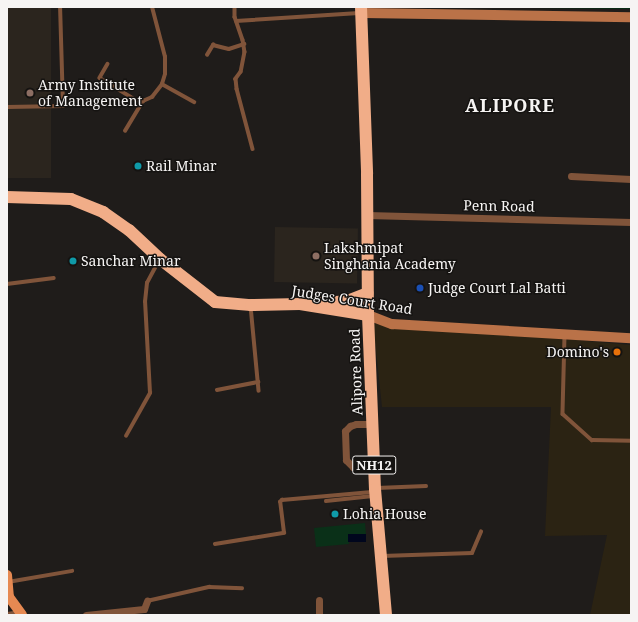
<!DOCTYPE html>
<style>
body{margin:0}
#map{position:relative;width:638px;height:622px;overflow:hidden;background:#1f1c1a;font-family:"Noto Serif",serif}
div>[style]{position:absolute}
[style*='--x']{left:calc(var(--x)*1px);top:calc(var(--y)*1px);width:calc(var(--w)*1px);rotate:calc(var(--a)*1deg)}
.commercial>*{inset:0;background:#2b2313}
.built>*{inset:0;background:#2b251e;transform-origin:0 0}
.green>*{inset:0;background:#0a3018}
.water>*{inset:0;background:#00061d;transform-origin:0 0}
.lane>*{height:3.5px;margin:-1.75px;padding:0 1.75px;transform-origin:1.75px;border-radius:1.75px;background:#80543a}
.street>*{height:7px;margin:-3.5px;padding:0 3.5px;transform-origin:3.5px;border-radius:3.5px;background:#80543a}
.secondary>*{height:10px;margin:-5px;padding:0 5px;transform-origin:5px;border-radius:5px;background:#ba7248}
.primary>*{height:10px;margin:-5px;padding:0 5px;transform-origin:5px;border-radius:5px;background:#e68952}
.highway>*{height:12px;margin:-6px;padding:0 6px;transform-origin:6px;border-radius:6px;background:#f1ad88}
.dots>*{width:11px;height:11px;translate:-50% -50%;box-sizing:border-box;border:2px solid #151311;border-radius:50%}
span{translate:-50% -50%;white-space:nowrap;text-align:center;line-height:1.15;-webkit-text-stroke:3px #151311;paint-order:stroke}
.shield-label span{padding:1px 3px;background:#151311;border:1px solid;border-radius:3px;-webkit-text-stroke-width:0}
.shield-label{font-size:13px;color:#f6f4f3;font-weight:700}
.poi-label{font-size:14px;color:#f6f4f3}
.left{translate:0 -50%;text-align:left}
.right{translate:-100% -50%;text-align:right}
.street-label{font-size:14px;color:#f6f4f3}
.district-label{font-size:18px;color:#f6f4f3;font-weight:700;letter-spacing:1px}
.frame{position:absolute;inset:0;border:8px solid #f6f4f3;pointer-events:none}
</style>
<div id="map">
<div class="commercial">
<div style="clip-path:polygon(373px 323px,396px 328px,554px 338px,553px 355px,554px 338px,631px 345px,631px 615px,590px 615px,607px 535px,545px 536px,551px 407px,382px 407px)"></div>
</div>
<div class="built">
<div style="left:7px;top:7px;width:44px;height:171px"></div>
<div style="left:275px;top:227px;width:83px;height:55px;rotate:1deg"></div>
</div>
<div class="green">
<div style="clip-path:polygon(420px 7px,631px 7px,631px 9px)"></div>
<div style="clip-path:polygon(365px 523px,366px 534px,348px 536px,349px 544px,316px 547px,314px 528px)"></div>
</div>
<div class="water">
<div style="left:366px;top:534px;width:8px;height:18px;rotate:90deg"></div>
</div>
<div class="lane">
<div style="--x:235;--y:7;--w:10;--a:90"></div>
<div style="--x:235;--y:17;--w:24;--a:71"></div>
<div style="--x:243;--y:40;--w:12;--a:81"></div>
<div style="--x:245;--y:52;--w:20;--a:101"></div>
<div style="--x:241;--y:72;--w:9;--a:126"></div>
<div style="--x:236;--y:79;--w:10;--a:84"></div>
<div style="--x:237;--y:89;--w:62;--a:75.1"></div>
<div style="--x:236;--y:21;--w:123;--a:-3.7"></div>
<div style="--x:207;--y:55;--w:12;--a:-59"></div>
<div style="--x:213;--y:45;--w:16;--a:14"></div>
<div style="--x:229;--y:49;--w:16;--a:-18"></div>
<div style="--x:108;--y:64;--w:16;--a:120"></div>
<div style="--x:100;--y:78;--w:42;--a:31.4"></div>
<div style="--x:136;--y:100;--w:7;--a:8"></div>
<div style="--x:143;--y:101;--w:10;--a:-24"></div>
<div style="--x:152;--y:97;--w:16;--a:-52"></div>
<div style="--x:162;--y:84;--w:10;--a:-73"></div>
<div style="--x:165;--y:74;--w:17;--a:-90"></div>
<div style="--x:165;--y:57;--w:52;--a:-104.6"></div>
<div style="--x:162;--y:84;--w:37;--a:29"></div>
<div style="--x:7;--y:107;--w:56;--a:-1"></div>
<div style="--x:63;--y:106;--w:99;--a:-91.7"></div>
<div style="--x:125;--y:131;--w:35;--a:-59"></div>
<div style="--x:7;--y:284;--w:47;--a:-7.3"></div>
<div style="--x:251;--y:306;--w:85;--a:84.6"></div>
<div style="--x:565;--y:336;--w:78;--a:91.5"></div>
<div style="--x:563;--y:414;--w:39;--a:42"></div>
<div style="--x:592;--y:440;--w:39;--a:1"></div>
<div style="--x:217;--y:390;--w:42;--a:-11"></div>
<div style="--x:126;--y:436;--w:49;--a:-60.8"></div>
<div style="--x:150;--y:393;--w:91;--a:-93.1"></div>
<div style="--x:145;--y:302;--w:19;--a:-84"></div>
<div style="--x:147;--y:283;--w:26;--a:-62"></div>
<div style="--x:377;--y:488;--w:49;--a:-2.3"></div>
<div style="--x:326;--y:501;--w:47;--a:-6.1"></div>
<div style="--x:215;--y:544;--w:70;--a:-9.1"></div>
<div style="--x:284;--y:533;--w:31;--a:-97"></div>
<div style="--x:280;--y:502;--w:3;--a:-45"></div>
<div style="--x:282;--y:500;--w:90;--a:-5.1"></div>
<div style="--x:382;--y:556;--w:90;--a:-1.9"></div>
<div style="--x:472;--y:553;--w:23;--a:-67"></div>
<div style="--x:8;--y:582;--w:65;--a:-9.8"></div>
<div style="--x:147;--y:601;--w:64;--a:-12.7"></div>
<div style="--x:209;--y:587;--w:33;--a:2"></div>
</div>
<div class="street">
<div style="--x:571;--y:176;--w:60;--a:2.9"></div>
<div style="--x:367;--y:215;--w:264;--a:1.5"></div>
<div style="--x:373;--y:424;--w:17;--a:180"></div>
<div style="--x:356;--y:424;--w:6;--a:162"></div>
<div style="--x:350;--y:426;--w:7;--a:135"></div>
<div style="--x:345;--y:431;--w:29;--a:88"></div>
<div style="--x:346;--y:460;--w:10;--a:45"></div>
<div style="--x:353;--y:467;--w:21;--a:3"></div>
<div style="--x:319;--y:600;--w:15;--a:90"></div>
<div style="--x:7;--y:615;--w:13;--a:-9"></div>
<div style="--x:86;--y:615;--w:58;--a:-5.9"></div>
<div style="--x:144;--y:609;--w:9;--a:-69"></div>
</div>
<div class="secondary">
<div style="--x:363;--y:13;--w:268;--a:0.9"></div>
<div style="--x:368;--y:315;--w:26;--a:21"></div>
<div style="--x:392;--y:324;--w:239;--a:3.4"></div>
</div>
<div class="primary">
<div style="--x:7;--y:575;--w:22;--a:85"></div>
<div style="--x:9;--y:597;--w:22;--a:54"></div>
</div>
<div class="highway">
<div style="--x:361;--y:7;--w:167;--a:87.9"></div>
<div style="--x:367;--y:174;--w:141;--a:89.6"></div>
<div style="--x:368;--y:315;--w:174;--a:87.7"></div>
<div style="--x:375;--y:489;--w:126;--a:85"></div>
<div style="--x:7;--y:197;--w:64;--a:1.8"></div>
<div style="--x:71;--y:199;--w:35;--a:22"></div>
<div style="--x:103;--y:212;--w:32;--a:35"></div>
<div style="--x:129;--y:230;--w:42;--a:43.1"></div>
<div style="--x:160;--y:259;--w:70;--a:38"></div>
<div style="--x:215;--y:302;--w:36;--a:5"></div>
<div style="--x:251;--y:305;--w:49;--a:-1.2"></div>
<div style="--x:300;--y:304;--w:69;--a:9.2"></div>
<div style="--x:321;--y:303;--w:26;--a:-4"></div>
<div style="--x:347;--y:301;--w:22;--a:-21"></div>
</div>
<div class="dots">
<div style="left:30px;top:93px;background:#8d6e63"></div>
<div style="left:138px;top:166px;background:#0f9aa8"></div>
<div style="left:316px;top:256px;background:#8d6e63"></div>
<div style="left:73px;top:261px;background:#0f9aa8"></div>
<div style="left:420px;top:288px;background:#1a4fb4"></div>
<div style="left:617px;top:352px;background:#e8710a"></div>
<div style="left:335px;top:514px;background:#0f9aa8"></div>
</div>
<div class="shield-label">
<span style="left:374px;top:465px">NH12</span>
</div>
<div class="poi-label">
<span class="left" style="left:38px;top:93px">Army Institute<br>of Management</span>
<span class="left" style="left:146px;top:166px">Rail Minar</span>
<span class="left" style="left:324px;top:256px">Lakshmipat<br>Singhania Academy</span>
<span class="left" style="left:81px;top:261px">Sanchar Minar</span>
<span class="left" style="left:428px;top:288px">Judge Court Lal Batti</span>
<span class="right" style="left:609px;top:352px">Domino's</span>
<span class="left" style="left:343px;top:514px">Lohia House</span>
</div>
<div class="street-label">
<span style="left:499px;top:206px;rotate:1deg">Penn Road</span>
<span style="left:352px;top:300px;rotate:9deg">Judges Court Road</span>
<span style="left:356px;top:372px;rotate:-92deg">Alipore Road</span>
</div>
<div class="district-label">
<span style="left:510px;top:105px">ALIPORE</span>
</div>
<div class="frame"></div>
</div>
